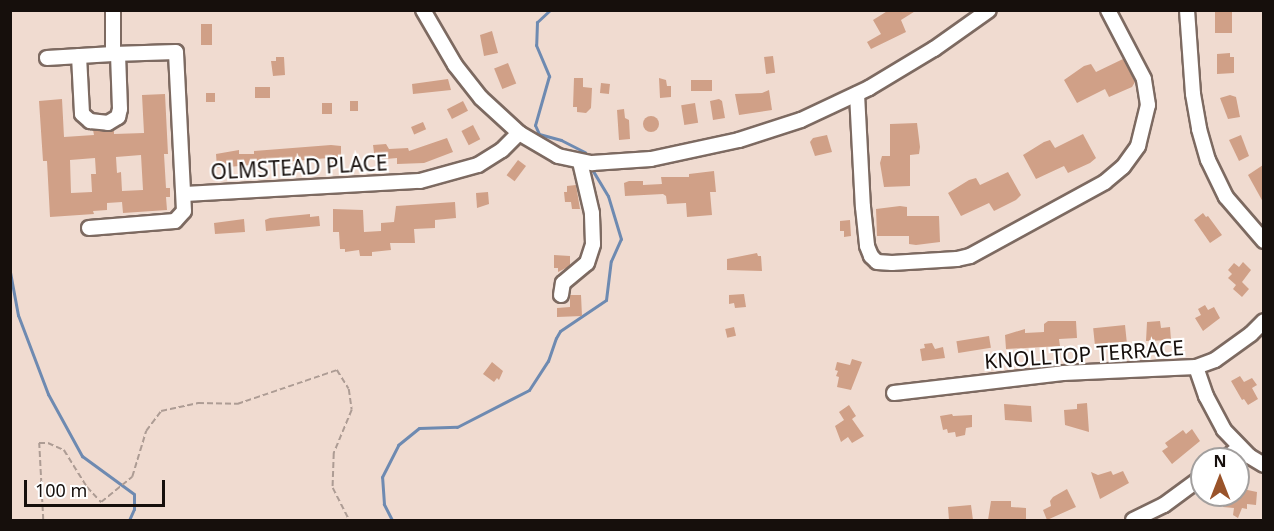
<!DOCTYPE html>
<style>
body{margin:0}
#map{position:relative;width:1274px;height:531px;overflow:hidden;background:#f0dbd0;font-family:"Noto Sans",sans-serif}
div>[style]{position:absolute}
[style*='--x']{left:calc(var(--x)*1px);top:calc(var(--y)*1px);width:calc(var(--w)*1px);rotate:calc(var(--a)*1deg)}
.stream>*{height:3px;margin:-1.5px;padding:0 1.5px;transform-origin:1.5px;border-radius:1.5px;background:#6e8ab1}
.building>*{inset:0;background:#d0a087;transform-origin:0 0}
.round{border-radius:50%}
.path>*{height:1.5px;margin-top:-0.75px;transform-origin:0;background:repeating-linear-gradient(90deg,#ad9c94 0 6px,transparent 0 9px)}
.roads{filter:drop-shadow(2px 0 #7d6a61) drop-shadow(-2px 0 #7d6a61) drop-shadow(0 2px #7d6a61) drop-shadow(0 -2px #7d6a61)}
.minor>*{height:14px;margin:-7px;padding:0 7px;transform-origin:7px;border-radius:7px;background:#fff}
span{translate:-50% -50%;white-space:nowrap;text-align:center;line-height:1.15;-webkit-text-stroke:4.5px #fff;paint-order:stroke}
.street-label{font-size:21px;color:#160f0c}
.frame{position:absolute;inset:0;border:12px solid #160f0c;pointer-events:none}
.north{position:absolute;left:1190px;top:447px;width:60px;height:60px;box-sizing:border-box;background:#fff;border:2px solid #a29f9e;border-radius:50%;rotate:0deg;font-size:16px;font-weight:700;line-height:24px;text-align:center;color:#160f0c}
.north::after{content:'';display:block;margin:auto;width:21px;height:27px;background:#99532a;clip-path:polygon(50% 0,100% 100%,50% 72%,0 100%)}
.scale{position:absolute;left:24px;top:480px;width:141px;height:27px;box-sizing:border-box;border:3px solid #160f0c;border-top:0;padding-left:8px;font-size:18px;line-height:21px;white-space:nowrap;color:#160f0c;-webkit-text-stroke:4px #fff;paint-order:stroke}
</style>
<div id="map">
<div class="stream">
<div style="--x:550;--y:10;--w:18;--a:137"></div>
<div style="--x:537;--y:22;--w:23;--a:92"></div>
<div style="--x:536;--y:45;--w:34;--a:67"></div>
<div style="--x:549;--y:76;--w:51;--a:105.9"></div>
<div style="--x:535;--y:125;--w:10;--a:66"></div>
<div style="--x:539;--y:134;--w:23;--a:15"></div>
<div style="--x:561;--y:140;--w:27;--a:27"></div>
<div style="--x:10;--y:272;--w:44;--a:79.5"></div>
<div style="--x:18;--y:315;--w:85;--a:69.2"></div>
<div style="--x:48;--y:394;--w:71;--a:61.3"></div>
<div style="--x:82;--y:456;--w:64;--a:36.2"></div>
<div style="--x:134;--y:494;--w:15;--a:90"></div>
<div style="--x:134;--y:509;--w:12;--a:114"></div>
<div style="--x:392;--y:520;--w:18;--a:-117"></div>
<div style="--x:384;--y:504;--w:27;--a:-94"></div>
<div style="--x:382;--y:477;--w:36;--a:-63"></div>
<div style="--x:398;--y:445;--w:27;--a:-39"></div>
<div style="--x:419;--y:428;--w:38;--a:-2"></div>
<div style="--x:457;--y:427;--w:81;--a:-27.2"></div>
<div style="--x:529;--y:390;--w:35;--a:-57"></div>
<div style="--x:548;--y:361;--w:24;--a:-71"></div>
<div style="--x:556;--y:338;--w:8;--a:-60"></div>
<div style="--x:560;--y:331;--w:55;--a:-34"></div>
<div style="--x:606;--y:300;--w:39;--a:-83"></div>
<div style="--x:611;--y:261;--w:24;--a:-66"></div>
<div style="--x:621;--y:239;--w:45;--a:-106.8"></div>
<div style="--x:608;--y:196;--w:29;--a:-121"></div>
</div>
<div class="building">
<div style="clip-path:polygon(889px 10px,917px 10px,901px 20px,906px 32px,871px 49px,867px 42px,881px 34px,873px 20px)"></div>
<div style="left:1215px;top:10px;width:17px;height:23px"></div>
<div style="left:201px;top:24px;width:11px;height:21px"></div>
<div style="clip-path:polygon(492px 31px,498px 53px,484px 56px,480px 35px)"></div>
<div style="clip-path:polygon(1230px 53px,1230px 57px,1234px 57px,1234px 73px,1217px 74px,1217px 54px)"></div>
<div style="left:773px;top:56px;width:17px;height:9px;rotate:83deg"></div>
<div style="clip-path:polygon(276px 57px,284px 57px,285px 75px,273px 76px,271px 61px,276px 61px)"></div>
<div style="clip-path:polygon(1123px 59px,1135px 82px,1132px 87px,1109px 97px,1105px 89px,1077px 103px,1064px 80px,1084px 66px,1091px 64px,1096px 72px)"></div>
<div style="left:508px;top:63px;width:22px;height:15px;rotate:68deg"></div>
<div style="clip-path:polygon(574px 78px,583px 78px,583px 87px,592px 88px,591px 108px,586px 113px,577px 112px,577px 107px,573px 107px)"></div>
<div style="clip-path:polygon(659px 78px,666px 80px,667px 86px,671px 86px,671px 97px,660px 98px)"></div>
<div style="clip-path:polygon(448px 79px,451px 90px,413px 94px,412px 84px)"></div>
<div style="left:691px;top:80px;width:21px;height:11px"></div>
<div style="left:601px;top:83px;width:9px;height:10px;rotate:6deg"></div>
<div style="left:255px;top:87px;width:15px;height:11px"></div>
<div style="clip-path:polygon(769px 90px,772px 110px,739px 115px,735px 94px,762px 93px)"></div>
<div style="left:206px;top:93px;width:9px;height:9px"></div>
<div style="clip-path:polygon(evenodd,165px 94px,168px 154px,164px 154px,166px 188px,170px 188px,170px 197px,166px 197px,167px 210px,123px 213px,122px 202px,107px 203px,107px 210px,93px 211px,94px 214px,50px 217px,47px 161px,43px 161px,39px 101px,62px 99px,64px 137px,94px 135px,93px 130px,114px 130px,114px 134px,144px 133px,142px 95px,165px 94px,141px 155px,143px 190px,122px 191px,121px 172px,117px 173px,116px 157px,141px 155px,165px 94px,95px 158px,96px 174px,91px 174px,92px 192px,71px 193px,70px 160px,95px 158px)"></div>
<div style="clip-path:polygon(1230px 95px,1236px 97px,1240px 117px,1228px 119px,1220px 98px)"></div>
<div style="clip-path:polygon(719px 99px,722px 101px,725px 118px,713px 120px,710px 101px)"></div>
<div style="left:350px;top:101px;width:8px;height:10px"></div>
<div style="left:463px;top:101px;width:11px;height:18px;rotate:63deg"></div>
<div style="left:322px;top:103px;width:10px;height:11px"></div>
<div style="left:695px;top:103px;width:20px;height:14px;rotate:81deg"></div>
<div style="clip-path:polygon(624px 109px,625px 118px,629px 120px,630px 139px,619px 140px,617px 110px)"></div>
<div class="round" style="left:643px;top:116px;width:16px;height:16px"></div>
<div style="left:423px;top:122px;width:8px;height:13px;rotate:67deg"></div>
<div style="clip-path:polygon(917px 123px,920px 147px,919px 154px,910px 155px,910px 186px,884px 187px,880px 163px,882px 156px,890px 156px,890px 124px)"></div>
<div style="left:473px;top:125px;width:16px;height:13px;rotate:63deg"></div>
<div style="clip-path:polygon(1083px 134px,1096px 158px,1090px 163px,1068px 173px,1064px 166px,1036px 179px,1023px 155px,1044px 142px,1050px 140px,1055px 148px)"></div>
<div style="clip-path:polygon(827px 135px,832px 152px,815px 156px,810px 142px,813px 138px)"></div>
<div style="clip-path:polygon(1241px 135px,1249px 156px,1239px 161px,1229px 140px)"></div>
<div style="clip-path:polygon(447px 138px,453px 152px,424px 163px,397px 164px,397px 158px,375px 160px,373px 145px,386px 144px,389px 149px,408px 148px,409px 151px)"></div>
<div style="clip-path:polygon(331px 145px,341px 146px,341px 155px,337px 163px,328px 164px,328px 158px,217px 168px,216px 154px,239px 150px,239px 154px,254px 154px,254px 151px)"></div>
<div style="left:518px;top:160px;width:10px;height:19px;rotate:37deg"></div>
<div style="clip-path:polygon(1263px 165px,1263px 202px,1248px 175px)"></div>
<div style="clip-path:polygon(714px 171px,716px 192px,710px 192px,712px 215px,687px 217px,686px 203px,667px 204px,666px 196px,663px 194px,625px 196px,624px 183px,629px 181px,643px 181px,643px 185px,662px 184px,661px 177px,689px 177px,689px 174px)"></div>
<div style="clip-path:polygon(1008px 172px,1021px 195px,1016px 200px,994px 211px,989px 203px,961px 216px,948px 193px,969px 180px,976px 178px,980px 185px)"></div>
<div style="clip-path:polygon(576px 185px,580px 209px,572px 209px,571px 202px,565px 202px,564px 192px,567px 192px,567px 186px)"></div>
<div style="clip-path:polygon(488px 192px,489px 204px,477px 208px,476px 193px)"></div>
<div style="clip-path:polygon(455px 202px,456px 218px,435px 220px,435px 228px,414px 229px,415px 243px,390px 243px,391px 250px,372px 252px,372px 256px,360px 256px,359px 250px,345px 252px,345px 249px,340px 249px,339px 232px,333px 232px,333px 209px,363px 210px,364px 232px,381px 231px,381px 223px,394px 222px,396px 206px)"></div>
<div style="clip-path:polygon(900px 206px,907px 207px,907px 216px,939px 216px,940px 242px,916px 245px,909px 244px,909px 236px,877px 236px,876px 209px)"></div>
<div style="clip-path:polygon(1203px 213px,1206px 217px,1208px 216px,1222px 235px,1210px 243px,1194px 220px)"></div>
<div style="clip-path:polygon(310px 214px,310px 217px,319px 216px,320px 226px,266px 231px,265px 220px,270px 218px)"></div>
<div style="clip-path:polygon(244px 219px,245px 232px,215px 234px,214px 223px)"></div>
<div style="clip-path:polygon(850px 220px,851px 236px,844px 237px,844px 231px,840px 231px,840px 221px)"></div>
<div style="clip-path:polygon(757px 253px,758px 256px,761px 256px,762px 271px,727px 270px,727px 259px)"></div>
<div style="clip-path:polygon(554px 255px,570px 256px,570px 266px,558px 272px,558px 268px,554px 268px)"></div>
<div style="clip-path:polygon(1243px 262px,1251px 270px,1242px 282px,1249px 289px,1242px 297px,1233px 289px,1236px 285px,1228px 278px,1232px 274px,1228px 270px,1234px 263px,1239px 267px)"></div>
<div style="clip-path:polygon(744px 294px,746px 307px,735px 308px,734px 303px,729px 304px,729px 295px)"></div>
<div style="clip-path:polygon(570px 295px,581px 295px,582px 316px,557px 317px,557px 308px,570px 307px)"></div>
<div style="clip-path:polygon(1205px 305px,1208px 310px,1214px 307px,1220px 318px,1203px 331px,1195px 318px,1201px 315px,1198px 309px)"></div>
<div style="clip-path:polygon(1048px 321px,1076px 321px,1077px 338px,1059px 339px,1060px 346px,1006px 349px,1005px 335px,1025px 329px,1025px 333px,1044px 332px,1044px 324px)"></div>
<div style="clip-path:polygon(1160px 321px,1161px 328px,1170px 327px,1171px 340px,1146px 341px,1147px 322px)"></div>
<div style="left:1125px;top:325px;width:18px;height:32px;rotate:84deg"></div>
<div style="left:734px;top:327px;width:9px;height:9px;rotate:77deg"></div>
<div style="left:989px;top:336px;width:12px;height:33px;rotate:81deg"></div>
<div style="clip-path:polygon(932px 343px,935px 349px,943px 347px,945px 358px,922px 361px,920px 349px,925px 348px,924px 344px)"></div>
<div style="clip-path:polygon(852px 359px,862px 362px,851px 390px,837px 387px,839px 377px,836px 376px,838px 371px,835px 370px,837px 362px,850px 365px)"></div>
<div style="clip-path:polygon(492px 362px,503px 371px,499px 380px,497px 378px,494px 382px,483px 374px)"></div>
<div style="clip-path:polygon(1240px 376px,1244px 382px,1252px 378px,1257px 385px,1252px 388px,1258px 399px,1248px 405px,1244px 399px,1242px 400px,1231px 381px)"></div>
<div style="clip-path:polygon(1087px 403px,1089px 432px,1065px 425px,1064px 410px,1077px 409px,1077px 404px)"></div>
<div style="clip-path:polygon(1004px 404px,1031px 406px,1032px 422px,1005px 420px)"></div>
<div style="clip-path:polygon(849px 405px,856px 416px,852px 419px,864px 436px,852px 443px,848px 437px,841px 442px,835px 426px,844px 420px,839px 412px)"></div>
<div style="clip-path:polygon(952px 414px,953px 416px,972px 415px,972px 427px,966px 428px,965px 435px,956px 437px,955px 432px,948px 433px,947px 429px,943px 430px,940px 416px)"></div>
<div style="clip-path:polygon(1192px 429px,1200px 441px,1172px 464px,1162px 451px,1168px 447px,1165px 443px,1183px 430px,1186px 434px)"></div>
<div style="clip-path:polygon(1111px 471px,1113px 475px,1123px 471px,1129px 483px,1100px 499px,1091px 472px,1098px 475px)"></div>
<div style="clip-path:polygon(1238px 488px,1257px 492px,1256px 505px,1247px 504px,1247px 509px,1242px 508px,1238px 518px,1233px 515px,1234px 508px,1223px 507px,1224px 495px,1238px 495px)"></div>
<div style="clip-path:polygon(1067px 489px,1076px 507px,1047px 520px,1043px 510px,1051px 506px,1050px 501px,1053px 497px)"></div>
<div style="clip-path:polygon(991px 501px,1011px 501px,1011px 507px,1026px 508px,1026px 520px,988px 520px)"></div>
<div style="clip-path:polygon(971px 505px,973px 520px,949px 520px,948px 507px)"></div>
</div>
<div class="path">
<div style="--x:43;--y:520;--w:77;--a:-93"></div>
<div style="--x:39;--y:443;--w:9;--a:0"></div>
<div style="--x:48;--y:443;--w:17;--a:24"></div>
<div style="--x:64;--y:450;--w:44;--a:58.1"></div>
<div style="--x:87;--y:487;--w:21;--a:47"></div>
<div style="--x:101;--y:502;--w:40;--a:-39"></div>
<div style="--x:132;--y:477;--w:48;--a:-73.1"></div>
<div style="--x:146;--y:431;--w:25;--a:-53"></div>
<div style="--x:161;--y:411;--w:38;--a:-12"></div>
<div style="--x:198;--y:403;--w:39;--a:1"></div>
<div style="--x:237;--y:404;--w:106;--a:-18.8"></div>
<div style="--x:337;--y:370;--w:22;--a:58"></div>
<div style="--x:349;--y:389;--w:21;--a:82"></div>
<div style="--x:352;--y:410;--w:47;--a:112.7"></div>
<div style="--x:334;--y:453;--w:35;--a:92"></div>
<div style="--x:333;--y:488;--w:36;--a:63"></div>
</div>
<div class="roads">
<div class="minor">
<div style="--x:423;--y:10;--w:64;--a:59.8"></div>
<div style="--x:455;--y:65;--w:42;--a:51.8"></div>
<div style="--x:481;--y:98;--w:52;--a:42.6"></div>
<div style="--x:519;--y:133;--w:45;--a:30.5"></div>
<div style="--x:558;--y:156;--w:35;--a:12"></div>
<div style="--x:592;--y:163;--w:59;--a:-3.9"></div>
<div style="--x:651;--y:159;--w:90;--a:-12.2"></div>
<div style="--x:739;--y:140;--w:65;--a:-17.9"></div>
<div style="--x:801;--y:120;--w:75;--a:-25.2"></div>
<div style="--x:869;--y:88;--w:76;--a:-31"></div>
<div style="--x:934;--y:49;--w:67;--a:-35.3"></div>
<div style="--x:1187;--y:10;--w:84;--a:85.9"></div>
<div style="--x:1193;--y:94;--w:36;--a:80"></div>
<div style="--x:1199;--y:129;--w:32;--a:74"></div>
<div style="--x:1208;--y:160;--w:41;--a:64.1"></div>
<div style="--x:1226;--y:197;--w:58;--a:49.2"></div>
<div style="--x:79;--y:56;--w:58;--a:87"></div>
<div style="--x:82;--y:114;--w:11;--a:41"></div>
<div style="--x:90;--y:121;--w:18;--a:6"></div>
<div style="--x:108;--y:123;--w:12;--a:-31"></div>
<div style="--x:118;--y:117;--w:8;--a:-76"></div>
<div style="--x:120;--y:109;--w:55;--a:-92.1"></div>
<div style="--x:47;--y:58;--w:66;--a:-3.5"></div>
<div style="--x:857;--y:94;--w:113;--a:87"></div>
<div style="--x:863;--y:207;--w:39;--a:84"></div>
<div style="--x:867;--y:246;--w:11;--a:68"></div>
<div style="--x:871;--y:256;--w:8;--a:45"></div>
<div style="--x:877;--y:262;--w:15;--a:4"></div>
<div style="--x:892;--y:263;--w:65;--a:-3.5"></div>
<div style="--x:957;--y:259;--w:13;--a:-13"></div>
<div style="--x:970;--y:256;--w:154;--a:-28.7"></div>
<div style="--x:1105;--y:182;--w:23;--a:-40"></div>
<div style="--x:1123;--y:167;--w:26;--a:-54"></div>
<div style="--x:1138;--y:146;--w:42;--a:-76.3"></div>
<div style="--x:1148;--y:105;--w:26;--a:-99"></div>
<div style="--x:1144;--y:79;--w:78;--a:-117.6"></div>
<div style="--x:185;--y:194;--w:235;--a:-3.2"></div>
<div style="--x:420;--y:181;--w:60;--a:-15.4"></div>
<div style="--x:478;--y:165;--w:28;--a:-32"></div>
<div style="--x:502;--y:150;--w:24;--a:-45"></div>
<div style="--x:89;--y:228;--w:86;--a:-4.7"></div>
<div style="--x:175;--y:221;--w:13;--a:-48"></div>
<div style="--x:184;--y:211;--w:159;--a:-92.9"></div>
<div style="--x:176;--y:52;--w:63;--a:178.2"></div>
<div style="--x:113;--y:54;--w:44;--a:-90"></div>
<div style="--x:561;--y:295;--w:12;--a:-81"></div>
<div style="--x:563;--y:283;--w:31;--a:-40"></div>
<div style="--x:587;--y:263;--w:20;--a:-72"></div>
<div style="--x:593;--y:244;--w:31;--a:-92"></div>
<div style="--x:592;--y:213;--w:52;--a:-103.2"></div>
<div style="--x:1196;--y:367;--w:31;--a:71"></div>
<div style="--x:1206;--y:396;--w:38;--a:62"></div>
<div style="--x:1224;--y:430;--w:36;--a:46"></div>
<div style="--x:1249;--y:456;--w:17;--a:31"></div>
<div style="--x:894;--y:393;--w:170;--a:-6.7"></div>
<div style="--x:1063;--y:373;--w:133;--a:-2.6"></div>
<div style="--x:1196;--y:367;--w:20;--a:-20"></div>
<div style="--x:1215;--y:360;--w:44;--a:-35.8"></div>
<div style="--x:1251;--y:334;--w:18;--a:-45"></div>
<div style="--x:1225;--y:459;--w:19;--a:-39"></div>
<div style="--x:1133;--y:520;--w:34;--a:-26"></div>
<div style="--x:1164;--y:505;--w:47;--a:-36.4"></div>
</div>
</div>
<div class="street-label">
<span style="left:299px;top:167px;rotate:-3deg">OLMSTEAD PLACE</span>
<span style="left:1084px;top:354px;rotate:-4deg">KNOLLTOP TERRACE</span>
</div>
<div class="frame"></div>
<div class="north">N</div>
<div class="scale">100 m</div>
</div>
